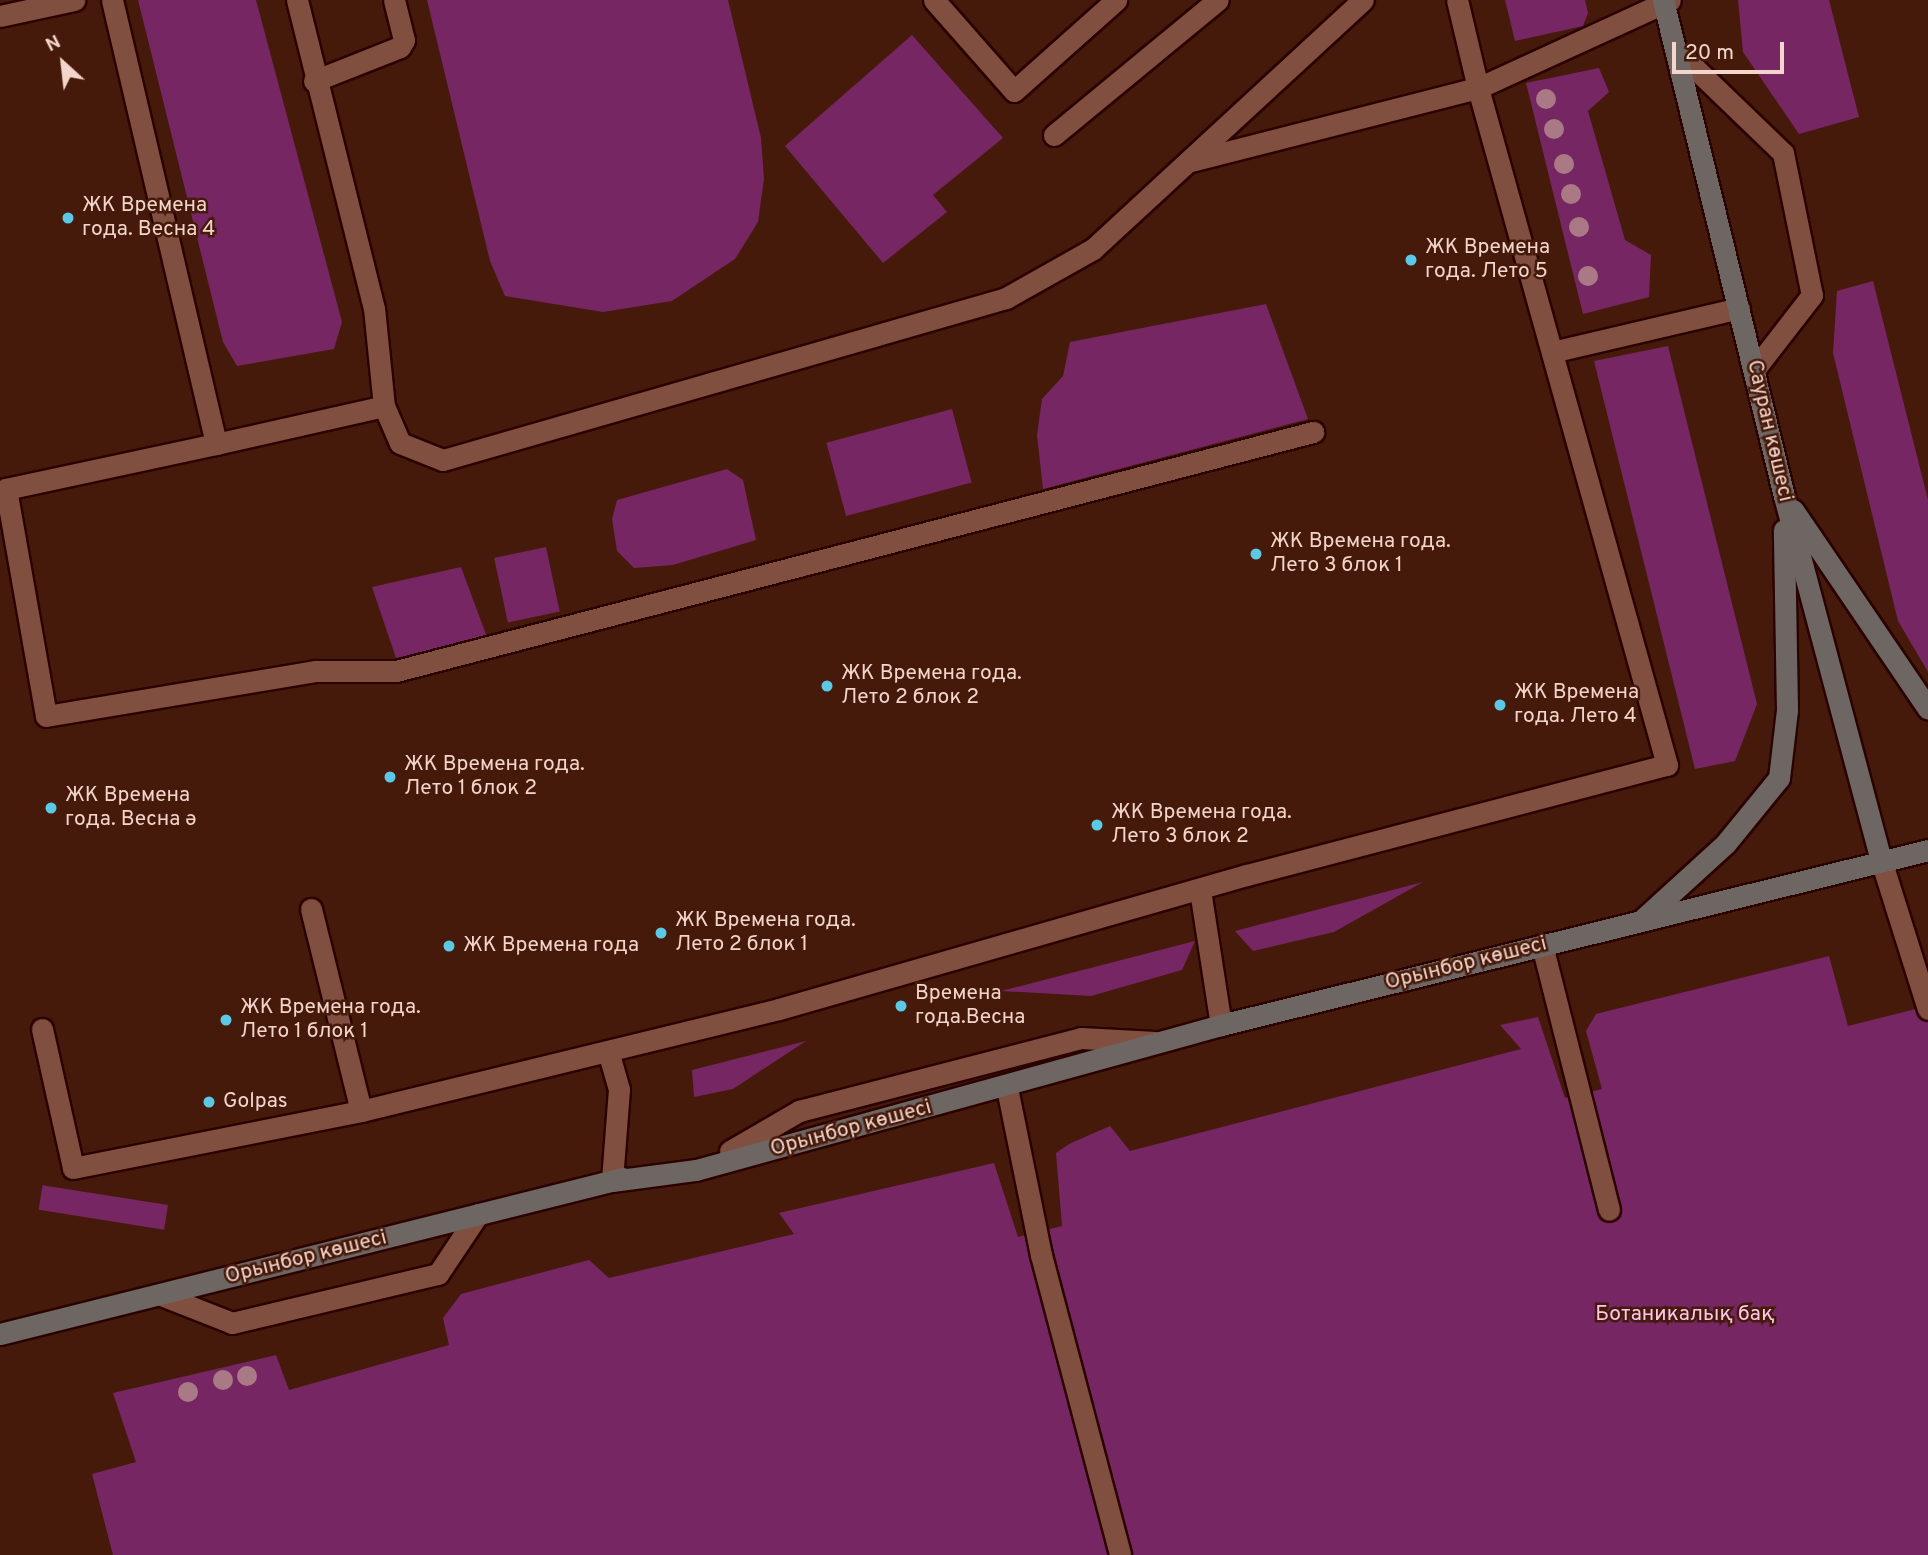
<!DOCTYPE html>
<meta charset="utf-8">
<style>
body{margin:0}
#map{position:relative;width:1928px;height:1555px;overflow:hidden;background:#461a0b;font-family:Overpass,sans-serif}
div>[style]{position:absolute}
[style*='--x']{left:calc(var(--x)*1px);top:calc(var(--y)*1px);width:calc(var(--w)*1px);rotate:calc(var(--a)*1deg)}
.green>*{inset:0;background:#762662;transform-origin:0 0}
.roads{filter:drop-shadow(2px 0 #2a0200) drop-shadow(-2px 0 #2a0200) drop-shadow(0 2px #2a0200) drop-shadow(0 -2px #2a0200)}
.lane>*{height:21px;margin:-10.5px;padding:0 10.5px;transform-origin:10.5px;border-radius:10.5px;background:#814f3f}
.secondary>*{height:21px;margin:-10.5px;padding:0 10.5px;transform-origin:10.5px;border-radius:10.5px;background:#6e6662}
.trees>*{width:20px;height:20px;margin:-10px;border-radius:50%;background:#aa7986}
.dots>*{width:19px;height:19px;translate:-50% -50%;box-sizing:border-box;border:4px solid #461a0b;border-radius:50%}
span{translate:-50% -50%;white-space:nowrap;text-align:center;line-height:1.15;-webkit-text-stroke:5px #461a0b;paint-order:stroke}
.poi-label{font-size:21px;color:#f3d5cb}
.left{translate:0 -50%;text-align:left}
.street-label{font-size:21px;color:#f3d5cb}
.park-label{font-size:21px;color:#fcc6ea}
.north{position:absolute;left:28px;top:28px;width:70px;height:70px;-webkit-text-stroke:5px #461a0b;paint-order:stroke;rotate:333deg;font-size:19px;font-weight:700;line-height:28px;text-align:center;color:#f3d5cb}
.north::after{content:'';display:block;margin:auto;width:24px;height:32px;background:#f3d5cb;clip-path:polygon(50% 0,100% 100%,50% 72%,0 100%)}
.scale{position:absolute;left:1672px;top:42px;width:112px;height:32px;box-sizing:border-box;border:4px solid #f3d5cb;border-top:0;padding-left:9px;font-size:21px;line-height:24px;white-space:nowrap;color:#f3d5cb;-webkit-text-stroke:5px #461a0b;paint-order:stroke}
</style>
<div id="map">
<div class="green">
<div style="clip-path:polygon(138px 0,256px 0,342px 322px,334px 349px,237px 366px,223px 342px)"></div>
<div style="clip-path:polygon(427px 0,728px 0,761px 138px,764px 179px,758px 222px,735px 259px,672px 301px,603px 312px,505px 296px,490px 261px)"></div>
<div style="clip-path:polygon(1505px 0,1585px 0,1588px 13px,1583px 26px,1515px 41px)"></div>
<div style="clip-path:polygon(1738px 0,1829px 0,1859px 117px,1799px 134px,1743px 52px)"></div>
<div style="clip-path:polygon(912px 35px,1003px 138px,933px 195px,947px 212px,883px 263px,785px 146px)"></div>
<div style="clip-path:polygon(1599px 68px,1609px 92px,1588px 111px,1625px 240px,1651px 255px,1649px 297px,1583px 314px,1526px 83px)"></div>
<div style="clip-path:polygon(1873px 281px,1928px 500px,1928px 672px,1898px 621px,1833px 353px,1837px 291px)"></div>
<div style="clip-path:polygon(1266px 304px,1308px 419px,1043px 489px,1037px 435px,1042px 399px,1063px 376px,1070px 342px)"></div>
<div style="clip-path:polygon(1668px 346px,1757px 704px,1735px 761px,1695px 769px,1594px 361px)"></div>
<div style="left:952px;top:409px;width:76px;height:130px;rotate:75deg"></div>
<div style="clip-path:polygon(727px 469px,743px 480px,756px 540px,673px 565px,634px 568px,617px 551px,612px 519px,617px 500px)"></div>
<div style="left:546px;top:547px;width:66px;height:53px;rotate:78deg"></div>
<div style="clip-path:polygon(461px 567px,487px 637px,396px 658px,372px 587px)"></div>
<div style="clip-path:polygon(1423px 882px,1334px 932px,1253px 951px,1235px 931px)"></div>
<div style="clip-path:polygon(1195px 941px,1182px 970px,1091px 996px,1001px 991px)"></div>
<div style="clip-path:polygon(1829px 956px,1848px 1026px,1928px 1006px,1928px 1555px,113px 1555px,92px 1474px,136px 1462px,113px 1393px,276px 1355px,289px 1390px,449px 1345px,443px 1318px,461px 1294px,589px 1260px,609px 1278px,794px 1234px,779px 1213px,994px 1163px,1018px 1237px,1062px 1226px,1056px 1153px,1069px 1144px,1110px 1126px,1130px 1151px,1521px 1049px,1500px 1025px,1538px 1017px,1565px 1098px,1602px 1089px,1586px 1031px,1596px 1014px)"></div>
<div style="clip-path:polygon(806px 1041px,733px 1089px,694px 1097px,692px 1070px)"></div>
<div style="left:168px;top:1205px;width:25px;height:127px;rotate:99deg"></div>
</div>
<div class="roads">
<div class="lane">
<div style="--x:112;--y:0;--w:456;--a:76.8"></div>
<div style="--x:216;--y:444;--w:172;--a:-12.7"></div>
<div style="--x:297;--y:0;--w:317;--a:76"></div>
<div style="--x:374;--y:308;--w:99;--a:84.2"></div>
<div style="--x:384;--y:406;--w:40;--a:66.6"></div>
<div style="--x:400;--y:443;--w:46;--a:21.6"></div>
<div style="--x:443;--y:460;--w:586;--a:-16.05"></div>
<div style="--x:1006;--y:298;--w:100;--a:-29.4"></div>
<div style="--x:1093;--y:249;--w:367;--a:-42.7"></div>
<div style="--x:934;--y:0;--w:121;--a:48.7"></div>
<div style="--x:1014;--y:91;--w:137;--a:-41.7"></div>
<div style="--x:0;--y:16;--w:76;--a:-12.2"></div>
<div style="--x:1677;--y:51;--w:147;--a:43.9"></div>
<div style="--x:1783;--y:153;--w:145;--a:78.5"></div>
<div style="--x:1812;--y:295;--w:95;--a:127.7"></div>
<div style="--x:314;--y:81;--w:92;--a:-21.6"></div>
<div style="--x:400;--y:47;--w:8;--a:-60"></div>
<div style="--x:404;--y:40;--w:41;--a:-104"></div>
<div style="--x:1054;--y:135;--w:212;--a:-39.5"></div>
<div style="--x:1191;--y:161;--w:296;--a:-14.3"></div>
<div style="--x:1478;--y:88;--w:90;--a:-103.4"></div>
<div style="--x:1552;--y:352;--w:192;--a:-13.2"></div>
<div style="--x:216;--y:444;--w:215;--a:167.9"></div>
<div style="--x:6;--y:489;--w:230;--a:80"></div>
<div style="--x:46;--y:716;--w:274;--a:-9.5"></div>
<div style="--x:316;--y:671;--w:80;--a:0"></div>
<div style="--x:396;--y:671;--w:948;--a:-14.61"></div>
<div style="--x:1881;--y:860;--w:156;--a:72.5"></div>
<div style="--x:1200;--y:890;--w:137;--a:81.2"></div>
<div style="--x:311;--y:909;--w:208;--a:76.1"></div>
<div style="--x:1542;--y:945;--w:273;--a:75.8"></div>
<div style="--x:42;--y:1029;--w:142;--a:77.4"></div>
<div style="--x:73;--y:1168;--w:294;--a:-11.2"></div>
<div style="--x:361;--y:1111;--w:430;--a:-13.7"></div>
<div style="--x:779;--y:1009;--w:487;--a:-16"></div>
<div style="--x:1247;--y:875;--w:434;--a:-14.7"></div>
<div style="--x:1667;--y:765;--w:703;--a:-105.6"></div>
<div style="--x:1478;--y:88;--w:211;--a:-24.6"></div>
<div style="--x:608;--y:1051;--w:40;--a:74"></div>
<div style="--x:619;--y:1089;--w:92;--a:94.4"></div>
<div style="--x:1007;--y:1088;--w:170;--a:78.5"></div>
<div style="--x:1041;--y:1255;--w:310;--a:75.2"></div>
<div style="--x:730;--y:1151;--w:80;--a:-30.1"></div>
<div style="--x:799;--y:1111;--w:291;--a:-14.5"></div>
<div style="--x:1081;--y:1038;--w:74;--a:3.1"></div>
<div style="--x:161;--y:1295;--w:76;--a:21.5"></div>
<div style="--x:232;--y:1323;--w:212;--a:-13.4"></div>
<div style="--x:438;--y:1274;--w:72;--a:-56.3"></div>
</div>
<div class="secondary">
<div style="--x:1663;--y:0;--w:511;--a:76.29"></div>
<div style="--x:1784;--y:496;--w:377;--a:75.1"></div>
<div style="--x:1793;--y:510;--w:240;--a:55.8"></div>
<div style="--x:1644;--y:918;--w:111;--a:-42.4"></div>
<div style="--x:1726;--y:843;--w:84;--a:-50.8"></div>
<div style="--x:1779;--y:778;--w:68;--a:-83.3"></div>
<div style="--x:1787;--y:710;--w:180;--a:-91"></div>
<div style="--x:612;--y:1181;--w:85;--a:-7.5"></div>
<div style="--x:696;--y:1170;--w:545;--a:-15.44"></div>
<div style="--x:1221;--y:1025;--w:728;--a:-13.9"></div>
<div style="--x:0;--y:1334;--w:642;--a:-14.06"></div>
</div>
</div>
<div class="trees">
<div style="left:1546px;top:99px"></div>
<div style="left:1554px;top:129px"></div>
<div style="left:1564px;top:164px"></div>
<div style="left:1571px;top:194px"></div>
<div style="left:1579px;top:227px"></div>
<div style="left:1588px;top:276px"></div>
<div style="left:247px;top:1376px"></div>
<div style="left:223px;top:1380px"></div>
<div style="left:188px;top:1392px"></div>
</div>
<div class="dots">
<div style="left:68px;top:218px;background:#5bc8e6"></div>
<div style="left:1411px;top:260px;background:#5bc8e6"></div>
<div style="left:1256px;top:554px;background:#5bc8e6"></div>
<div style="left:827px;top:686px;background:#5bc8e6"></div>
<div style="left:1500px;top:705px;background:#5bc8e6"></div>
<div style="left:390px;top:777px;background:#5bc8e6"></div>
<div style="left:51px;top:808px;background:#5bc8e6"></div>
<div style="left:1097px;top:825px;background:#5bc8e6"></div>
<div style="left:661px;top:933px;background:#5bc8e6"></div>
<div style="left:449px;top:946px;background:#5bc8e6"></div>
<div style="left:901px;top:1006px;background:#5bc8e6"></div>
<div style="left:226px;top:1020px;background:#5bc8e6"></div>
<div style="left:209px;top:1102px;background:#5bc8e6"></div>
</div>
<div class="poi-label">
<span class="left" style="left:82px;top:218px">ЖК Времена<br>года. Весна 4</span>
<span class="left" style="left:1425px;top:260px">ЖК Времена<br>года. Лето 5</span>
<span class="left" style="left:1270px;top:554px">ЖК Времена года.<br>Лето 3 блок 1</span>
<span class="left" style="left:841px;top:686px">ЖК Времена года.<br>Лето 2 блок 2</span>
<span class="left" style="left:1514px;top:705px">ЖК Времена<br>года. Лето 4</span>
<span class="left" style="left:404px;top:777px">ЖК Времена года.<br>Лето 1 блок 2</span>
<span class="left" style="left:65px;top:808px">ЖК Времена<br>года. Весна ә</span>
<span class="left" style="left:1111px;top:825px">ЖК Времена года.<br>Лето 3 блок 2</span>
<span class="left" style="left:675px;top:933px">ЖК Времена года.<br>Лето 2 блок 1</span>
<span class="left" style="left:463px;top:946px">ЖК Времена года</span>
<span class="left" style="left:915px;top:1006px">Времена<br>года.Весна</span>
<span class="left" style="left:240px;top:1020px">ЖК Времена года.<br>Лето 1 блок 1</span>
<span class="left" style="left:223px;top:1102px">Golpas</span>
</div>
<div class="street-label">
<span style="left:1769px;top:431px;rotate:77deg">Сауран көшесі</span>
<span style="left:1466px;top:964px;rotate:-14deg">Орынбор көшесі</span>
<span style="left:851px;top:1129px;rotate:-15deg">Орынбор көшесі</span>
<span style="left:306px;top:1258px;rotate:-14deg">Орынбор көшесі</span>
</div>
<div class="park-label">
<span style="left:1685px;top:1315px">Ботаникалық бақ</span>
</div>
<div class="north">N</div>
<div class="scale">20 m</div>
</div>
